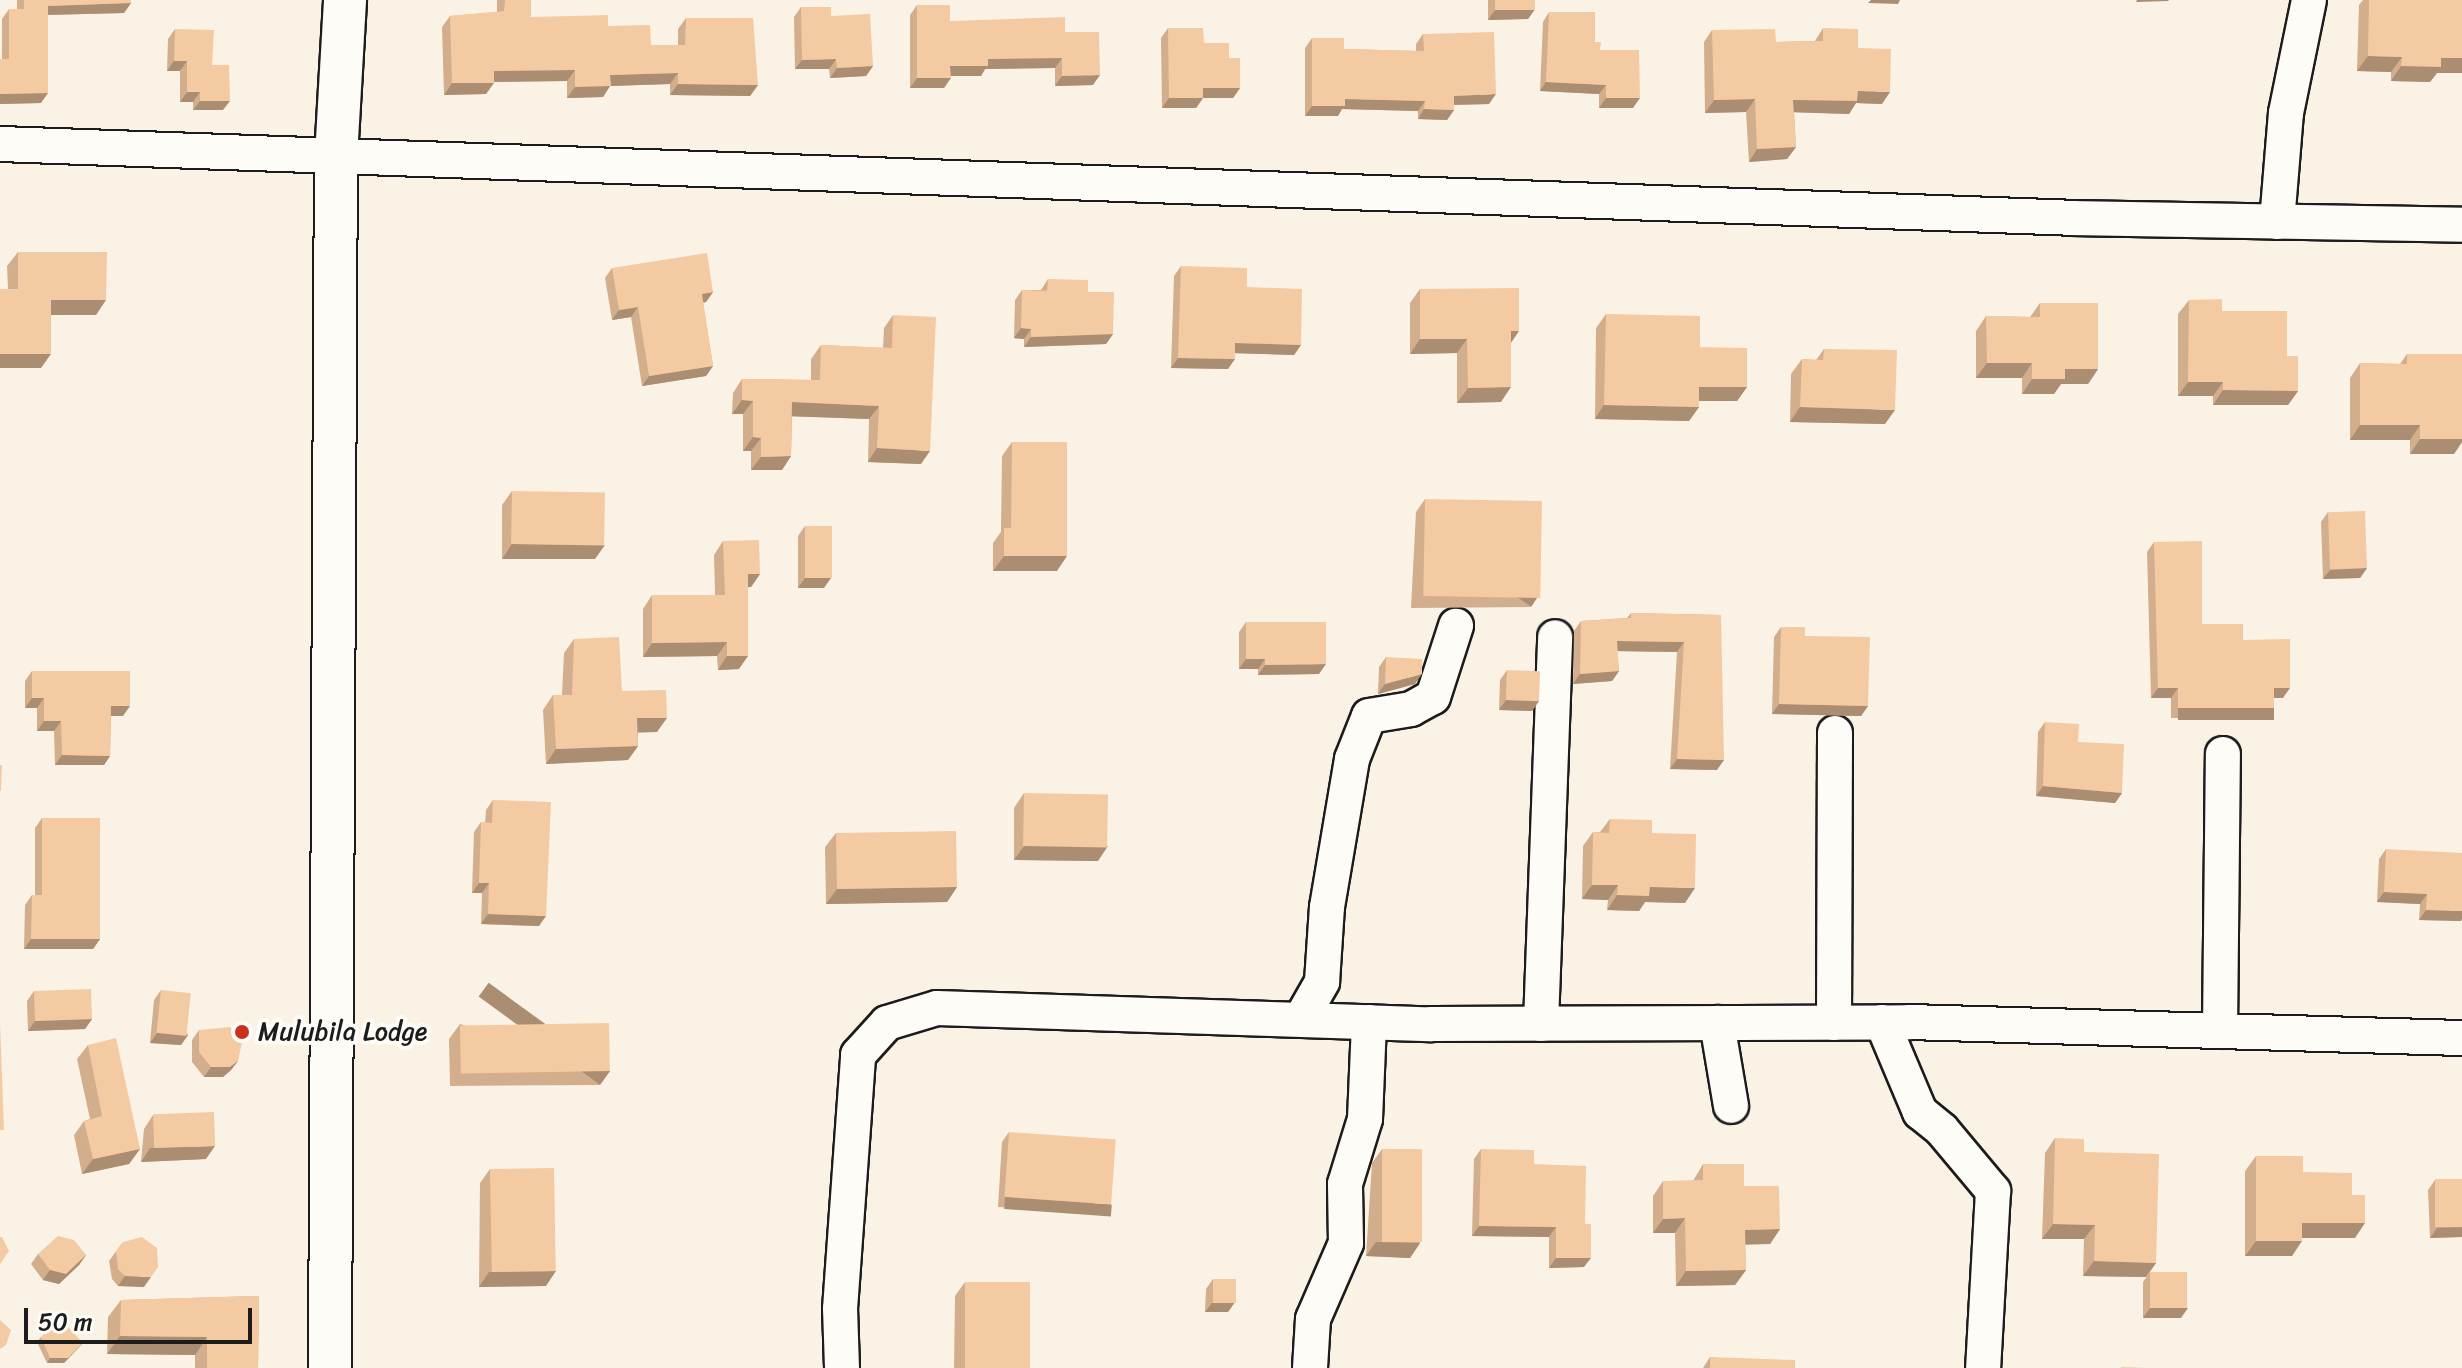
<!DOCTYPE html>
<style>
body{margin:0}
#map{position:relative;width:2462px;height:1368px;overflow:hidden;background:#fbf2e6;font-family:Sriracha,sans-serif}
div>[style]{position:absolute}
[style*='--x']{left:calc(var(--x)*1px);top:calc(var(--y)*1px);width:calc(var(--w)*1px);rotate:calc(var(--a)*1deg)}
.roads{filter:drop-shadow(2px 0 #1c1c1c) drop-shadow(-2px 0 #1c1c1c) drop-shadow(0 2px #1c1c1c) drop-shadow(0 -2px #1c1c1c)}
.minor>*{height:34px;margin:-17px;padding:0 17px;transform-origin:17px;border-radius:17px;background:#fdfcf7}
.tertiary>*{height:42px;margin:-21px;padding:0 21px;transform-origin:21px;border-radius:21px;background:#fdfcf7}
.wall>*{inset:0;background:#d2ae8c}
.shaded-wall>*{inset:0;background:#ab8d72;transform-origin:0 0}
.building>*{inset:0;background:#f4caa3;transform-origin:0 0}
.dots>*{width:22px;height:22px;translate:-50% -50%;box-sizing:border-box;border:4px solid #fdfcf7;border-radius:50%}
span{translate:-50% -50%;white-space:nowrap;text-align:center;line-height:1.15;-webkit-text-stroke:8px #fdfcf7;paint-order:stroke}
.poi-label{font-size:26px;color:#1c1c1c}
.left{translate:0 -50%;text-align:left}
.scale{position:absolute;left:24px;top:1308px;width:228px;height:36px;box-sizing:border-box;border:4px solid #1c1c1c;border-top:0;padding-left:10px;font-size:24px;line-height:28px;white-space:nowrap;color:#1c1c1c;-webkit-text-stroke:6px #fdfcf7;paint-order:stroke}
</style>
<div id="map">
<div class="roads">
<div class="minor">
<div style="--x:0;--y:144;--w:2074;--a:2.04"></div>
<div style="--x:2073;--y:218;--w:389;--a:1"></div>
<div style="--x:2277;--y:222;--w:109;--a:-85.3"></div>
<div style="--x:2286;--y:113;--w:115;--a:-78.5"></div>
<div style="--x:1301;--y:1019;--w:43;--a:-60.4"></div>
<div style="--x:1322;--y:982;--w:75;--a:-86.2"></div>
<div style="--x:1327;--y:907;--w:150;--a:-80.4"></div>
<div style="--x:1352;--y:759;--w:46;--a:-68.4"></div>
<div style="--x:1369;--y:716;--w:43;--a:-9.5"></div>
<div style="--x:1411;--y:709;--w:25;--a:-29"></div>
<div style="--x:1433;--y:697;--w:75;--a:-72.1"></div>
<div style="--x:1882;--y:1022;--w:98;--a:67.1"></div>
<div style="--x:1920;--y:1112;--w:28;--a:39"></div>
<div style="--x:1942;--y:1130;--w:80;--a:50.1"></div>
<div style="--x:1993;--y:1191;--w:177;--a:93.2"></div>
<div style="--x:1717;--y:1023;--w:84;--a:80.4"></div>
<div style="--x:1834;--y:1023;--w:290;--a:-89.8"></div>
<div style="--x:1541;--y:1024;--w:387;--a:-87.9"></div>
<div style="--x:2220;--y:1031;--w:277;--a:-89.4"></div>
<div style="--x:842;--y:1368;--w:59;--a:-91.9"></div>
<div style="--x:840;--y:1309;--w:255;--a:-85.9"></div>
<div style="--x:858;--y:1055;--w:43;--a:-47.8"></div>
<div style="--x:887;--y:1023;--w:52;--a:-16.7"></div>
<div style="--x:937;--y:1008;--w:494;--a:1.9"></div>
<div style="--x:1431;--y:1024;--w:478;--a:-0.2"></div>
<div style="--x:1909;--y:1022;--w:553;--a:1.66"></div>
<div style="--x:1310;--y:1368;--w:49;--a:-86.5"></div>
<div style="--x:1313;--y:1319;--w:83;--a:-66.5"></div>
<div style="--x:1346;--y:1243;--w:59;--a:-91"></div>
<div style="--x:1345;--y:1184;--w:68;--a:-72.9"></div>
<div style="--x:1365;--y:1119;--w:97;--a:-87.6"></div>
</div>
<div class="tertiary">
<div style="--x:330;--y:1368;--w:1211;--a:-89.72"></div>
<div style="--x:336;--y:157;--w:157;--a:-86.7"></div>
</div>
</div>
<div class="wall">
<div style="clip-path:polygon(17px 0,131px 0,131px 3px,124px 13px,48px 15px,41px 103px,0 104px,0 59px,2px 59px,2px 19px,9px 9px,17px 9px)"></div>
<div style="clip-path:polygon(497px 0,531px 0,531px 17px,608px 26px,651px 45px,678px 45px,678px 29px,686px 18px,758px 85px,750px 96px,670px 95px,670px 84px,610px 86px,603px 97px,567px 98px,567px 81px,494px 82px,486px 94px,444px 95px,442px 27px,450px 16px,497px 12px)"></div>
<div style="clip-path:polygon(1488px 0,1535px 0,1535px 9px,1528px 19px,1488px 20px)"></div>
<div style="clip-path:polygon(2363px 0,2462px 0,2437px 73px,2430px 82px,2391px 81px,2391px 72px,2357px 71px,2359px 5px)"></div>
<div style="clip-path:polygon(917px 5px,950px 21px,1065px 32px,1093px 85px,1055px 86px,1055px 68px,985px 69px,981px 76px,951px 76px,944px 88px,910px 88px,910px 15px)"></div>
<div style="clip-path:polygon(801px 7px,831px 16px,873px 66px,866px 76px,830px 78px,829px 69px,795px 69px,794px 17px)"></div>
<div style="clip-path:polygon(1549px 12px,1595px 42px,1633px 108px,1599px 108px,1599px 94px,1540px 91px,1543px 22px)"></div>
<div style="clip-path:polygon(1168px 28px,1204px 43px,1229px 58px,1240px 88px,1233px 98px,1203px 98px,1196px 108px,1162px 108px,1161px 38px)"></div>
<div style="clip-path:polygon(1823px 28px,1858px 48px,1882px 104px,1856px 103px,1849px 114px,1794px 112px,1796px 147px,1787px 159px,1749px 162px,1746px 112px,1705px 113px,1704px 42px,1712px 30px,1776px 42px,1815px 41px)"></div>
<div style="clip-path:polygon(175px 29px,212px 65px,223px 110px,193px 110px,193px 102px,180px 102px,180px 71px,167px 71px,168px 39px)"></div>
<div style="clip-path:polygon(1423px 34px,1489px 104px,1454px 105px,1454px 110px,1447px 120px,1418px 119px,1418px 111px,1342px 109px,1338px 116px,1305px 116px,1305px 48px,1312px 38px,1344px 49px,1416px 51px,1416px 44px)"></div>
<div style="clip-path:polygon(18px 252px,96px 315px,51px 315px,41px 368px,0 368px,0 289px,8px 289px,7px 266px)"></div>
<div style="clip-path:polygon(1181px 266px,1247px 287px,1301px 345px,1294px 355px,1235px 353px,1228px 369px,1171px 368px,1174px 276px)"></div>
<div style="clip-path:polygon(612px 268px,713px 292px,706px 302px,703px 303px,713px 366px,706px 376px,642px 386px,631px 317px,612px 320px,605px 278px)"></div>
<div style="clip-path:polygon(1048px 279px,1088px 292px,1113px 334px,1106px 344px,1024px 347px,1024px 339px,1014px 338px,1015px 300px,1022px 290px,1041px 290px)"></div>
<div style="clip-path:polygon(1420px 289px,1511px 344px,1501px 402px,1457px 403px,1457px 353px,1410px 354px,1410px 303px)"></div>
<div style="clip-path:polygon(2189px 300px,2222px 311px,2287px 356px,2298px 391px,2288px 405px,2213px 405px,2213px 396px,2178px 396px,2178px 314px)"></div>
<div style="clip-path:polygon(2040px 303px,2098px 369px,2088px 384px,2061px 384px,2054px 394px,2022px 394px,2022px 378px,1976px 378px,1976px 331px,1986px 316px,2030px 317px)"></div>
<div style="clip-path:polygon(1606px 314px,1700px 347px,1747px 387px,1737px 401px,1699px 401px,1699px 407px,1689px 421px,1595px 419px,1596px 328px)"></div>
<div style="clip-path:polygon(893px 315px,921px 464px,868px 462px,869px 419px,792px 416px,791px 456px,782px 470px,751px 470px,751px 451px,743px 451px,743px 414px,732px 414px,733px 393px,742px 379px,811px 380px,811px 359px,821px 345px,883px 348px,884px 328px)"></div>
<div style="clip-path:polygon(1824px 349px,1885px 424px,1790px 422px,1791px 374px,1802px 359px,1816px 360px)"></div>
<div style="clip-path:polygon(2407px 354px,2462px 354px,2462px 442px,2454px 454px,2410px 454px,2410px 440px,2350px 440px,2350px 378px,2360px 363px,2400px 364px)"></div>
<div style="clip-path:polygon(1012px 442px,1057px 571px,993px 571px,993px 543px,1001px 532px,1002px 456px)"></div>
<div style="clip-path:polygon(512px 491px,595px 559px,502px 559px,502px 505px)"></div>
<div style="clip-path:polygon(1425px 499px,1539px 595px,1531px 607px,1411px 608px,1416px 512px)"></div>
<div style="clip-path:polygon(2328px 512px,2367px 568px,2360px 578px,2323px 579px,2321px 522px)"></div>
<div style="clip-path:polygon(805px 526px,824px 588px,798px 588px,798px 536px)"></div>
<div style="clip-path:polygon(723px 541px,760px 574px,751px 587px,748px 587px,739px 669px,718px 670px,717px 656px,643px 657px,643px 609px,652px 595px,715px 595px,714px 555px)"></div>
<div style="clip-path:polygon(2154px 542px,2202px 624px,2243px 640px,2283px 698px,2274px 698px,2267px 718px,2171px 718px,2171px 698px,2151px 698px,2147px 552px)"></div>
<div style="clip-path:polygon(1631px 613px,1721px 615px,1717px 770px,1670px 769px,1677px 652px,1617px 651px,1619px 671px,1612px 681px,1573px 684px,1574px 631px,1581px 621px,1627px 618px)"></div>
<div style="clip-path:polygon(1246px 622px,1319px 674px,1258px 675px,1258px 669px,1239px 669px,1239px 632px)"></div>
<div style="clip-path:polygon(1781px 627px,1805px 636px,1868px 706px,1861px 716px,1772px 714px,1774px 637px)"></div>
<div style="clip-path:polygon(574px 639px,622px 691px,657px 732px,638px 732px,638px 746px,628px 760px,546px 764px,543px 710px,553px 695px,562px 695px,564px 653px)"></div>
<div style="clip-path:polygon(1386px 657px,1415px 684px,1378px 694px,1379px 667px)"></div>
<div style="clip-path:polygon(1507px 670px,1539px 701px,1532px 711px,1499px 710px,1500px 680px)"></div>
<div style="clip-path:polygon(32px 671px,123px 716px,111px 716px,110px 756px,104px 765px,55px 765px,54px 731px,37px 731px,37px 708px,25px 708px,25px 681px)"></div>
<div style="clip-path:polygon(2045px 722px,2078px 742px,2122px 793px,2115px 803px,2036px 796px,2038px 732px)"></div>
<div style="clip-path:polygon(1024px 793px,1098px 861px,1014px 860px,1014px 808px)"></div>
<div style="clip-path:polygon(493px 800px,539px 926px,481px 924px,482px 893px,472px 893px,474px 832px,481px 822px,485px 823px,486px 810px)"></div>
<div style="clip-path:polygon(42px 818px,100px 939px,93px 949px,24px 949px,25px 905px,32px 895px,35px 895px,35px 828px)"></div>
<div style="clip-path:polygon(1610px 819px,1652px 833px,1685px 903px,1645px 902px,1639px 911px,1607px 910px,1608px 900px,1582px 899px,1583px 846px,1593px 832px,1600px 832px)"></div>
<div style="clip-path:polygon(836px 833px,957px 887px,947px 902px,826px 904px,825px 847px)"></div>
<div style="clip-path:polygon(2386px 849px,2461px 921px,2419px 920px,2420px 904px,2377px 902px,2379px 859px)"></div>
<div style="clip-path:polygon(161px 990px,188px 1035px,181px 1045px,150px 1043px,154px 1000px)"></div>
<div style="clip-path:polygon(34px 991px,92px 1019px,85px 1029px,28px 1031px,27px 1001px)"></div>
<div style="clip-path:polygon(460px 1024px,610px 1071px,600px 1085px,450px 1086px,449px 1039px)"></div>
<div style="clip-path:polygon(199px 1030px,238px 1061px,231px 1070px,223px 1077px,204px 1077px,192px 1062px,192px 1040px)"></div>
<div style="clip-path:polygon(88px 1045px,140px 1149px,129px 1164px,82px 1174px,74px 1135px,84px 1121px,90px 1119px,77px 1059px)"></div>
<div style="clip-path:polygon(153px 1115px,206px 1159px,141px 1162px,144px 1129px)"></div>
<div style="clip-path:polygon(1009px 1132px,1105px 1214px,998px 1207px,1002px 1142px)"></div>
<div style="clip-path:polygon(2055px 1138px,2084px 1152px,2156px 1263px,2146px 1277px,2083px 1276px,2084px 1239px,2042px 1239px,2045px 1153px)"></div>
<div style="clip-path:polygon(1382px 1149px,1420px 1243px,1410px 1258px,1366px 1256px,1372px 1163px)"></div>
<div style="clip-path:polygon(1481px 1149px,1534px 1164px,1584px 1267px,1549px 1268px,1549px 1237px,1472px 1236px,1474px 1159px)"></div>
<div style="clip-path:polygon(2256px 1156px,2303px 1172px,2352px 1195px,2355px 1238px,2302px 1238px,2292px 1256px,2245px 1256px,2245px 1171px)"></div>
<div style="clip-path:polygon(1703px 1164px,1744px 1186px,1780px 1229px,1770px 1244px,1745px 1244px,1746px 1270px,1735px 1285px,1676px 1286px,1675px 1233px,1653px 1233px,1653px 1196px,1663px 1181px,1693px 1181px)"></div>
<div style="clip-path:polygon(490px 1169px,546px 1286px,479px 1287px,480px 1183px)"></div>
<div style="clip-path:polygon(2435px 1180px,2462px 1237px,2430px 1238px,2428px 1190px)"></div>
<div style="clip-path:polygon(123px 1242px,144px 1287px,118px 1286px,112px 1279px,109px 1261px)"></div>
<div style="clip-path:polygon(38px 1254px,86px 1255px,79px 1265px,59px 1284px,43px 1280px,31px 1264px)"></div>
<div style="clip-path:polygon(2150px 1272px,2181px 1318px,2143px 1318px,2143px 1282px)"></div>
<div style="clip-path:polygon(1213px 1279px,1235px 1302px,1228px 1312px,1205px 1312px,1206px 1289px)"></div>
<div style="clip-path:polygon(965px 1282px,1029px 1368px,954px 1368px,955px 1296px)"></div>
<div style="clip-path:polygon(259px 1296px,258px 1368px,195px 1368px,195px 1355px,107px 1354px,108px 1317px,121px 1300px)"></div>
<div style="clip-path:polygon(41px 1337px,83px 1343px,64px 1363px,47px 1363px,37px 1342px)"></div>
<div style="clip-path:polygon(1710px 1357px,1795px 1368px,1703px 1368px)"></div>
</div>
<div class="shaded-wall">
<div style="clip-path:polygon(1871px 0,1900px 0,1898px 4px,1868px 3px)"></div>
<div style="clip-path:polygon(2137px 0,2169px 0,2168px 1px,2136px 2px)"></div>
<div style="clip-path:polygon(131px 3px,124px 13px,41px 15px,48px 6px)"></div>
<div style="clip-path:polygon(1535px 9px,1528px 19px,1488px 20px,1495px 10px)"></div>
<div style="clip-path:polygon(2368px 56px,2402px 57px,2391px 72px,2357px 71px)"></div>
<div style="clip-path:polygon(1062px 58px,1055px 68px,985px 69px,981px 76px,944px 76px,950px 66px,988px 59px)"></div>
<div style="clip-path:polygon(2441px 58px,2462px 58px,2462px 73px,2437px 73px,2430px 82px,2391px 81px,2401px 66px)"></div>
<div style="clip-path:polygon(836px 59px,829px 69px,795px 69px,802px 60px)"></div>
<div style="clip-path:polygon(174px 61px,187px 61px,180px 71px,167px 71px)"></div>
<div style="clip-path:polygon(873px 66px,866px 76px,830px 78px,837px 68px)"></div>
<div style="clip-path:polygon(575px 70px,567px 81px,486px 82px,494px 71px)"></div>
<div style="clip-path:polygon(678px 73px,670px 84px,610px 86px,603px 97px,567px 98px,575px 87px,610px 75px)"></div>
<div style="clip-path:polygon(1100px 75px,1093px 85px,1055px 86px,1062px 76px)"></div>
<div style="clip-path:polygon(917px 78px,951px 78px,944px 88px,910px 88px)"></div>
<div style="clip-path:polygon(1546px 82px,1606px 85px,1599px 94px,1540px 91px)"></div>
<div style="clip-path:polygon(452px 83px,494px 83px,486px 94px,444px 95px)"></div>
<div style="clip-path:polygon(678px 84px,758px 85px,750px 96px,670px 95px)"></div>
<div style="clip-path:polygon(1203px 88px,1240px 88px,1233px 98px,1196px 98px)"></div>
<div style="clip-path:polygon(1858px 91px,1890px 92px,1882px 104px,1856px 103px,1849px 114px,1785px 112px,1793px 100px)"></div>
<div style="clip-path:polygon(187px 92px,200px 92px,193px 102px,180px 102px)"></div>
<div style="clip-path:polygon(48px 93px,41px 103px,0 104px,0 94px)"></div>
<div style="clip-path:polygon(1496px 94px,1489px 104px,1447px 105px,1454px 96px)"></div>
<div style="clip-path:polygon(1169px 98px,1203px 98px,1196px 108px,1162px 108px)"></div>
<div style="clip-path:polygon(1606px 98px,1640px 98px,1633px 108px,1599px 108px)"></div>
<div style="clip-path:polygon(1345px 99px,1425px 101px,1418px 111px,1342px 109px,1338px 116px,1305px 116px,1312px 106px)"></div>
<div style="clip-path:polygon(1755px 99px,1746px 112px,1705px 113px,1714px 100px)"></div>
<div style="clip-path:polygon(200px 101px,230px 101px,223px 110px,193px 110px)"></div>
<div style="clip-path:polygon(1424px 109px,1454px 110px,1447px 120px,1418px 119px)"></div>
<div style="clip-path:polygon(1796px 147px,1787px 159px,1749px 162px,1757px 149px)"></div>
<div style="clip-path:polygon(713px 292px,706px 302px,695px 304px,702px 294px)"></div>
<div style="clip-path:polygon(51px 300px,106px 300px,96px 315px,41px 315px)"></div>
<div style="clip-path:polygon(638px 307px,631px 317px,612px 320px,619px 310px)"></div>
<div style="clip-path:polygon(1021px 328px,1031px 329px,1024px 339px,1014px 338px)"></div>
<div style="clip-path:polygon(1511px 331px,1519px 331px,1509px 346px)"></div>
<div style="clip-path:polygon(1113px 334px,1106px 344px,1024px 347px,1031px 337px)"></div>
<div style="clip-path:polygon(1420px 339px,1467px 339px,1457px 353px,1410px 354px)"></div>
<div style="clip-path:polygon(1235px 343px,1301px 345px,1294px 355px,1228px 353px)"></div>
<div style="clip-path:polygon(0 354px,51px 354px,41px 368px,0 368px)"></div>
<div style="clip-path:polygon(1178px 358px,1235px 359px,1228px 369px,1171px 368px)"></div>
<div style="clip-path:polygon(1987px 363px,2032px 363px,2022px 378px,1976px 378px)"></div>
<div style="clip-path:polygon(713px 366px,706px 376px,642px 386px,649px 376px)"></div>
<div style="clip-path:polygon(2065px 369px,2098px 369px,2088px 384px,2061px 384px,2054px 394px,2022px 394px,2032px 379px)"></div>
<div style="clip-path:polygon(2188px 382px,2223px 382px,2213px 396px,2178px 396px)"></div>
<div style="clip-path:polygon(1511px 387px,1501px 402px,1457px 403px,1468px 388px)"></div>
<div style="clip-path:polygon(1699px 387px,1747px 387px,1737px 401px,1689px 401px)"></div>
<div style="clip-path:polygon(2223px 390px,2298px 391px,2288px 405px,2213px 405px)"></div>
<div style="clip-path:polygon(742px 400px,753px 401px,743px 414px,732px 414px)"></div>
<div style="clip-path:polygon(792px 402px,879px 406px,869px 419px,782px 416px)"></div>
<div style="clip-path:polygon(1604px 405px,1699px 407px,1689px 421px,1595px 419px)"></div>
<div style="clip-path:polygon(1800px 407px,1895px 410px,1885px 424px,1790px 422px)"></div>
<div style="clip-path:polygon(2360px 425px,2420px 425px,2410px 440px,2350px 440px)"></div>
<div style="clip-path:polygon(753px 437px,761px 438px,751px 451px,743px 451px)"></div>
<div style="clip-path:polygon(2420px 439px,2462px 439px,2462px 442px,2454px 454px,2410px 454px)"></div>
<div style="clip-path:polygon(877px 448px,930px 451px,921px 464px,868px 462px)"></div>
<div style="clip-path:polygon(791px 456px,782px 470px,751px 470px,761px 457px)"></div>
<div style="clip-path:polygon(512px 544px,605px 545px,595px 559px,502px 559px)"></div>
<div style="clip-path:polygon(1004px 556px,1067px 556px,1057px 571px,993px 571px)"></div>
<div style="clip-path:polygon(2367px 568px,2360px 578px,2323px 579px,2330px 570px)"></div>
<div style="clip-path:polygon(748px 574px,760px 574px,751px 587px,738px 588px)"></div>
<div style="clip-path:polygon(805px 578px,831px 578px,824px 588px,798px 588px)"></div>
<div style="left:1539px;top:595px;width:14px;height:119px;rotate:124deg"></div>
<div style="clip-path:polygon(1617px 641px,1684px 642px,1677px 652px,1610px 651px)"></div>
<div style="clip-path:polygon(727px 642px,717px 656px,643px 657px,652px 643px)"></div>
<div style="clip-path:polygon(727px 656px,748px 656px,739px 669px,718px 670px)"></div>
<div style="clip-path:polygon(1246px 659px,1265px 659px,1258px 669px,1239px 669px)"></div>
<div style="clip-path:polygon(1326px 664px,1319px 674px,1258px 675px,1265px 665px)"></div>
<div style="clip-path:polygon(1619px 671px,1612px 681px,1573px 684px,1580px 674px)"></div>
<div style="clip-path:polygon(1422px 674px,1415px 684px,1378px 694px,1385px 684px)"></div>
<div style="clip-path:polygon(2158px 688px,2178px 688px,2171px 698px,2151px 698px)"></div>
<div style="clip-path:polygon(2274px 688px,2290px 688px,2283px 698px,2267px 698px)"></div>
<div style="clip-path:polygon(32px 698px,44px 698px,37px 708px,25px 708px)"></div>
<div style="clip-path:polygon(1506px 700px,1539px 701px,1532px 711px,1499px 710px)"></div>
<div style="clip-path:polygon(1779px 704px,1868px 706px,1861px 716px,1772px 714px)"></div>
<div style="clip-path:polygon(111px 706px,130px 706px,123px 716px,104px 716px)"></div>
<div style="left:2178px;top:708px;width:96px;height:12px"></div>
<div style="clip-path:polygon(637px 718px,667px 718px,657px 732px,627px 733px)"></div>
<div style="clip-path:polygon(44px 721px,61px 721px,54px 731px,37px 731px)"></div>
<div style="clip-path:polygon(638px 746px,628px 760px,546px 764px,556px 749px)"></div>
<div style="clip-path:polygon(62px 755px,110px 756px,104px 765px,55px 765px)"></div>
<div style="clip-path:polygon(1677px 759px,1724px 760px,1717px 770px,1670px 769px)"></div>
<div style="clip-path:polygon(2043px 786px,2122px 793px,2115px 803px,2036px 796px)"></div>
<div style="clip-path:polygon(1024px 846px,1108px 846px,1098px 861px,1014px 860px)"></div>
<div style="clip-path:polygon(479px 883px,489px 883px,482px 893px,472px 893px)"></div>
<div style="clip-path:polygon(1592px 885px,1618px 885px,1608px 900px,1582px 899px)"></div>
<div style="clip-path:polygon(957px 887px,947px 902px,826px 904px,837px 889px)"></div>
<div style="clip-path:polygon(1650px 887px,1695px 888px,1685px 903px,1645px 902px,1639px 911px,1607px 910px,1617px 895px)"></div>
<div style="clip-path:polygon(2384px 892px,2427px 894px,2420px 904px,2377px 902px)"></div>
<div style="clip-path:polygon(2426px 910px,2462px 911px,2462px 919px,2461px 921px,2419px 920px)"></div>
<div style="clip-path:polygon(488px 914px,546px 916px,539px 926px,481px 924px)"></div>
<div style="clip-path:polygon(31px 939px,100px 939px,93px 949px,24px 949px)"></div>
<div style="clip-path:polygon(92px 1019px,85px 1029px,28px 1031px,35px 1021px)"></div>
<div style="clip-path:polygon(157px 1033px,188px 1035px,181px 1045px,150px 1043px)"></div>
<div style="clip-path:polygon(238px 1061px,231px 1070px,223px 1077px,204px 1077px,211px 1067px)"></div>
<div style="left:610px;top:1071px;width:17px;height:150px;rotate:126deg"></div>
<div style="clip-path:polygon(215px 1146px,206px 1159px,141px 1162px,150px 1148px)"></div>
<div style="clip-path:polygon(140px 1149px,129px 1164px,82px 1174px,93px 1159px)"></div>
<div style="left:1005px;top:1197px;width:107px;height:12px;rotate:4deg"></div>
<div style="clip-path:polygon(1685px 1218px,1675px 1233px,1653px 1233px,1663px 1219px)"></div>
<div style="clip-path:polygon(2302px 1223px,2365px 1223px,2355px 1238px,2292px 1238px)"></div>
<div style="clip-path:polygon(2053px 1224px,2095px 1225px,2084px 1239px,2042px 1239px)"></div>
<div style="clip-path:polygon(1479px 1226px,1556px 1227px,1549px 1237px,1472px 1236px)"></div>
<div style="clip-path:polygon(2462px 1227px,2462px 1237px,2430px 1238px,2437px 1228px)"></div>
<div style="clip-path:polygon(1780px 1229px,1770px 1244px,1735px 1245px,1745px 1230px)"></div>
<div style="clip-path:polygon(2256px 1241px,2302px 1241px,2292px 1256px,2245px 1256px)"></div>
<div style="clip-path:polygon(1376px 1242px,1420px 1243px,1410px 1258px,1366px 1256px)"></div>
<div style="clip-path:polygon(86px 1255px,79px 1265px,59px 1284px,43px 1280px,50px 1270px)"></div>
<div style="clip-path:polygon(1556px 1258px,1591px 1258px,1584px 1267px,1549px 1268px)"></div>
<div style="clip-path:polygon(2094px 1261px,2156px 1263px,2146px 1277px,2083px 1276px)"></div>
<div style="clip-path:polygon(1746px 1270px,1735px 1285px,1676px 1286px,1686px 1271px)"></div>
<div style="clip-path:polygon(556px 1271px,546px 1286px,479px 1287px,489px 1272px)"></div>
<div style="clip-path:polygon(125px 1276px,151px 1277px,144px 1287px,118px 1286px)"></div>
<div style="clip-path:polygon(1235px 1302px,1228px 1312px,1205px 1312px,1212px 1303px)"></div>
<div style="clip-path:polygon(2150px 1308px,2188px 1308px,2181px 1318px,2143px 1318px)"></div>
<div style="clip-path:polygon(120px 1336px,207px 1337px,195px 1355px,107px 1354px)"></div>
<div style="clip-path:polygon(83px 1343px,64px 1363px,47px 1363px,50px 1358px)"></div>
</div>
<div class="building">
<div style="clip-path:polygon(24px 0,131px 0,131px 3px,48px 6px,48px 93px,0 94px,0 59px,9px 59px,9px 9px,24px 9px)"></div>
<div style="clip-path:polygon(505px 0,531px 0,531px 17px,608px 15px,608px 26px,650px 25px,651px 45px,685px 45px,686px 18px,753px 18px,758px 85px,678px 84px,678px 73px,610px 75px,611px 86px,575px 87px,575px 70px,494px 71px,494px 83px,452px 83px,450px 16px,504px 11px)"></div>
<div style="left:1495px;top:0;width:40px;height:10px"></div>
<div style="clip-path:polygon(2369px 0,2462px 0,2462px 58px,2441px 58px,2441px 67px,2401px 66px,2402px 57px,2368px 56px)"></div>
<div style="clip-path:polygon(917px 5px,950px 5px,950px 21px,1065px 17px,1065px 32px,1099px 32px,1100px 75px,1062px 76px,1062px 58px,988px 59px,988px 66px,950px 66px,951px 78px,917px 78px)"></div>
<div style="clip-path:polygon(801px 7px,831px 7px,831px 16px,870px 14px,873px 66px,837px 68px,836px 59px,802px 60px)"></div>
<div style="clip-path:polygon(1549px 12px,1595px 12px,1595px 42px,1601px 42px,1600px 50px,1639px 50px,1640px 98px,1606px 98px,1606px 85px,1546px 82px)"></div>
<div style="clip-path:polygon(1168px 28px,1203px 28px,1204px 43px,1229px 43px,1229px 58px,1240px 58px,1240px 88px,1203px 88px,1203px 98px,1169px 98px)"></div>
<div style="clip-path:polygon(1823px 28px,1858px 29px,1858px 48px,1891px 49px,1890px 92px,1858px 91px,1857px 101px,1793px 100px,1796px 147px,1757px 149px,1755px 99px,1714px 100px,1712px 30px,1775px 29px,1776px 42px,1823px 41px)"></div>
<div style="clip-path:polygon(175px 29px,214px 30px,212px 65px,229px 65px,230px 101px,200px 101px,200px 92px,187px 92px,187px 61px,174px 61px)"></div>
<div style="clip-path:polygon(1494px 32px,1496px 94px,1454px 96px,1454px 110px,1424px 109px,1425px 101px,1345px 99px,1345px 106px,1312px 106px,1312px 38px,1344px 38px,1344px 49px,1424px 51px,1423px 34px)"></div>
<div style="clip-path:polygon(18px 252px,107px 252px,106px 300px,51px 300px,51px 354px,0 354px,0 289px,18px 289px)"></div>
<div style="clip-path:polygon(707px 253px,713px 292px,702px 294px,713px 366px,649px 376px,638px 307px,619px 310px,612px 268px)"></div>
<div style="clip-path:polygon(1181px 266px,1247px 268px,1247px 287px,1302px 289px,1301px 345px,1235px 343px,1235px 359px,1178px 358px)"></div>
<div style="clip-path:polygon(1048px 279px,1088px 280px,1088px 292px,1114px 292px,1113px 334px,1031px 337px,1031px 329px,1021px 328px,1022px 290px,1047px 291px)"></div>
<div style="clip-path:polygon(1519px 288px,1519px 331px,1511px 331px,1511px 387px,1468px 388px,1467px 339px,1420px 339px,1420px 289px)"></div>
<div style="clip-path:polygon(2222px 299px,2222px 311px,2287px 311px,2287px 356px,2298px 356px,2298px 391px,2223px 390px,2223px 382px,2188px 382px,2189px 300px)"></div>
<div style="clip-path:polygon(2040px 303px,2098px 303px,2098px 369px,2065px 369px,2065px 379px,2032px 379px,2032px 363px,1987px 363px,1986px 316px,2040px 317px)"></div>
<div style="clip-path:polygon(1606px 314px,1700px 316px,1700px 347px,1747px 348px,1747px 387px,1699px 387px,1699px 407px,1604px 405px)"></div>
<div style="clip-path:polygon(893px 315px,936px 317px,930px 451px,877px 448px,879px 406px,792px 402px,791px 456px,761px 457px,761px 438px,753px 437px,753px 401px,742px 400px,742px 379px,820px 380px,821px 345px,892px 348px)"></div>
<div style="clip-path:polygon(1824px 349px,1897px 350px,1895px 410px,1800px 407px,1802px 359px,1823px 360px)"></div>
<div style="clip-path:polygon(2407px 354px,2462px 354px,2462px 439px,2420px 439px,2420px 425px,2360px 425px,2360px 363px,2407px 364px)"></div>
<div style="clip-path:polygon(1012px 442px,1067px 442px,1067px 556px,1004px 556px,1004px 528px,1011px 528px)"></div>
<div style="left:512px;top:491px;width:93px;height:53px;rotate:1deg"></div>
<div style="left:1425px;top:499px;width:117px;height:97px;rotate:1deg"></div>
<div style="left:2365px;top:511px;width:57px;height:37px;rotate:88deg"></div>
<div style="left:805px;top:526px;width:27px;height:52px"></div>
<div style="clip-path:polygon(759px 540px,760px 574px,748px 574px,748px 656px,727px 656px,727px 642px,652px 643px,652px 595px,725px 595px,723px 541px)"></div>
<div style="clip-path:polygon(2202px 541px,2202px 624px,2243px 624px,2243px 640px,2290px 639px,2290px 688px,2274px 688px,2274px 708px,2178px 708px,2178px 688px,2158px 688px,2154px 542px)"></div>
<div style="clip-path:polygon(1631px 613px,1721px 615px,1724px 760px,1677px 759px,1684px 642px,1617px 641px,1619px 671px,1580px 674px,1581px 621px,1631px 618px)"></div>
<div style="clip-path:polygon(1246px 622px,1326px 622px,1326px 664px,1265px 665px,1265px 659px,1246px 659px)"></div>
<div style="clip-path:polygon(1781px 627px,1805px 627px,1805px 636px,1870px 637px,1868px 706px,1779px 704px)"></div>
<div style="clip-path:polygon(619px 637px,622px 691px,666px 690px,667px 718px,637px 718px,638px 746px,556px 749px,553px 695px,572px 695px,574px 639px)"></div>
<div style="clip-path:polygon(1386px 657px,1422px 659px,1422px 674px,1385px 684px)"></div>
<div style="left:1507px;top:670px;width:33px;height:30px;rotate:2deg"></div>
<div style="clip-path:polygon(32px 671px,130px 671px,130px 706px,111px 706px,110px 756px,62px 755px,61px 721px,44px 721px,44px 698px,32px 698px)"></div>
<div style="clip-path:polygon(2045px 722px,2079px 724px,2078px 742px,2124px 744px,2122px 793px,2043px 786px)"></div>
<div style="clip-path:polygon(0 765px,2px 765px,1px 791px,0 791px)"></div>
<div style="left:1024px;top:793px;width:84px;height:53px;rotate:1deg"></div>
<div style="clip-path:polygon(493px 800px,551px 802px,546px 916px,488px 914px,489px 883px,479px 883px,481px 822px,492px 823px)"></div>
<div style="clip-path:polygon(42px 818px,100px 818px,100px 939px,31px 939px,32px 895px,42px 895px)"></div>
<div style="clip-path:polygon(1610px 819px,1652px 820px,1652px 833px,1696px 834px,1695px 888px,1650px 887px,1649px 896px,1617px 895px,1618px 885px,1592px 885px,1593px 832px,1609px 833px)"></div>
<div style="left:956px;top:831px;width:56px;height:120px;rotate:89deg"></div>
<div style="clip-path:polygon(2386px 849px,2462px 853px,2462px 911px,2426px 910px,2427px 894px,2384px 892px)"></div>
<div style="left:91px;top:989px;width:30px;height:57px;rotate:88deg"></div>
<div style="left:161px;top:990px;width:30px;height:43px;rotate:6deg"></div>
<div style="clip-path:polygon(0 1022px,4px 1130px,0 1130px)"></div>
<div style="left:609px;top:1023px;width:48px;height:149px;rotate:89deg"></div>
<div style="clip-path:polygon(230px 1027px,242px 1042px,238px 1061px,230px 1067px,211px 1067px,199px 1052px,199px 1030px)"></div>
<div style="clip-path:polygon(116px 1038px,140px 1149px,93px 1159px,84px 1121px,102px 1116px,88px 1045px)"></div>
<div style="left:214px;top:1112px;width:34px;height:61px;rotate:88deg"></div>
<div style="left:1009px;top:1132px;width:107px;height:65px;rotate:4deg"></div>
<div style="clip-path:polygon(2055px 1138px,2084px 1139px,2084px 1152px,2159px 1154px,2156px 1263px,2094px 1261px,2095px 1225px,2053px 1224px)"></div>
<div style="left:1382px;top:1149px;width:40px;height:93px"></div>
<div style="clip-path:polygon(1481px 1149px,1534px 1150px,1534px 1164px,1586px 1166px,1585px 1224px,1591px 1224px,1591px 1258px,1556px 1258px,1556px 1227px,1479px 1226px)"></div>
<div style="clip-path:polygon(2256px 1156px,2303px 1156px,2303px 1172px,2352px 1173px,2352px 1195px,2365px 1195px,2365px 1223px,2302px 1223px,2302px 1241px,2256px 1241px)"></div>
<div style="clip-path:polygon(1703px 1164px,1744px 1164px,1744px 1186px,1779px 1186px,1780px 1229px,1745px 1230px,1746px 1270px,1686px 1271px,1685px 1218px,1663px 1219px,1663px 1181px,1703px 1180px)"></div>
<div style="left:554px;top:1168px;width:103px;height:64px;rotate:89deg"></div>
<div style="left:2462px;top:1179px;width:48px;height:27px;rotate:90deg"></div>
<div style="clip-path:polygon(58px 1236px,74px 1240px,86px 1255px,66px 1274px,50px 1270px,38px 1254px)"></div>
<div style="clip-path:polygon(0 1237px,2px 1237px,9px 1251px,0 1264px)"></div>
<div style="clip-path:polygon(142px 1237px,157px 1248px,158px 1267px,151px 1277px,125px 1276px,118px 1269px,116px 1251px,123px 1242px)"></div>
<div style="left:2150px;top:1272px;width:37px;height:36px"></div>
<div style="left:1213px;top:1279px;width:23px;height:24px"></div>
<div style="left:965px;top:1282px;width:65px;height:86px"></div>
<div style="clip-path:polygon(259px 1296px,258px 1368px,207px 1368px,207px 1337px,120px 1336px,121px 1300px)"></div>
<div style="clip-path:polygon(0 1320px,11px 1330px,6px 1345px,0 1349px)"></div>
<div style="clip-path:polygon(51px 1327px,68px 1327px,83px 1343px,68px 1358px,50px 1358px,41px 1337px)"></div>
<div style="clip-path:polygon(1710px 1357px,1795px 1360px,1795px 1368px,1710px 1368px)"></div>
<div style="clip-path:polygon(2121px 1367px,2148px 1367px,2121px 1368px)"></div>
</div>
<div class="dots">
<div style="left:242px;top:1032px;background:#c8321e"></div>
</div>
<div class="poi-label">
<span class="left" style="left:258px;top:1032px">Mulubila Lodge</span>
</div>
<div class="scale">50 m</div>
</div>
